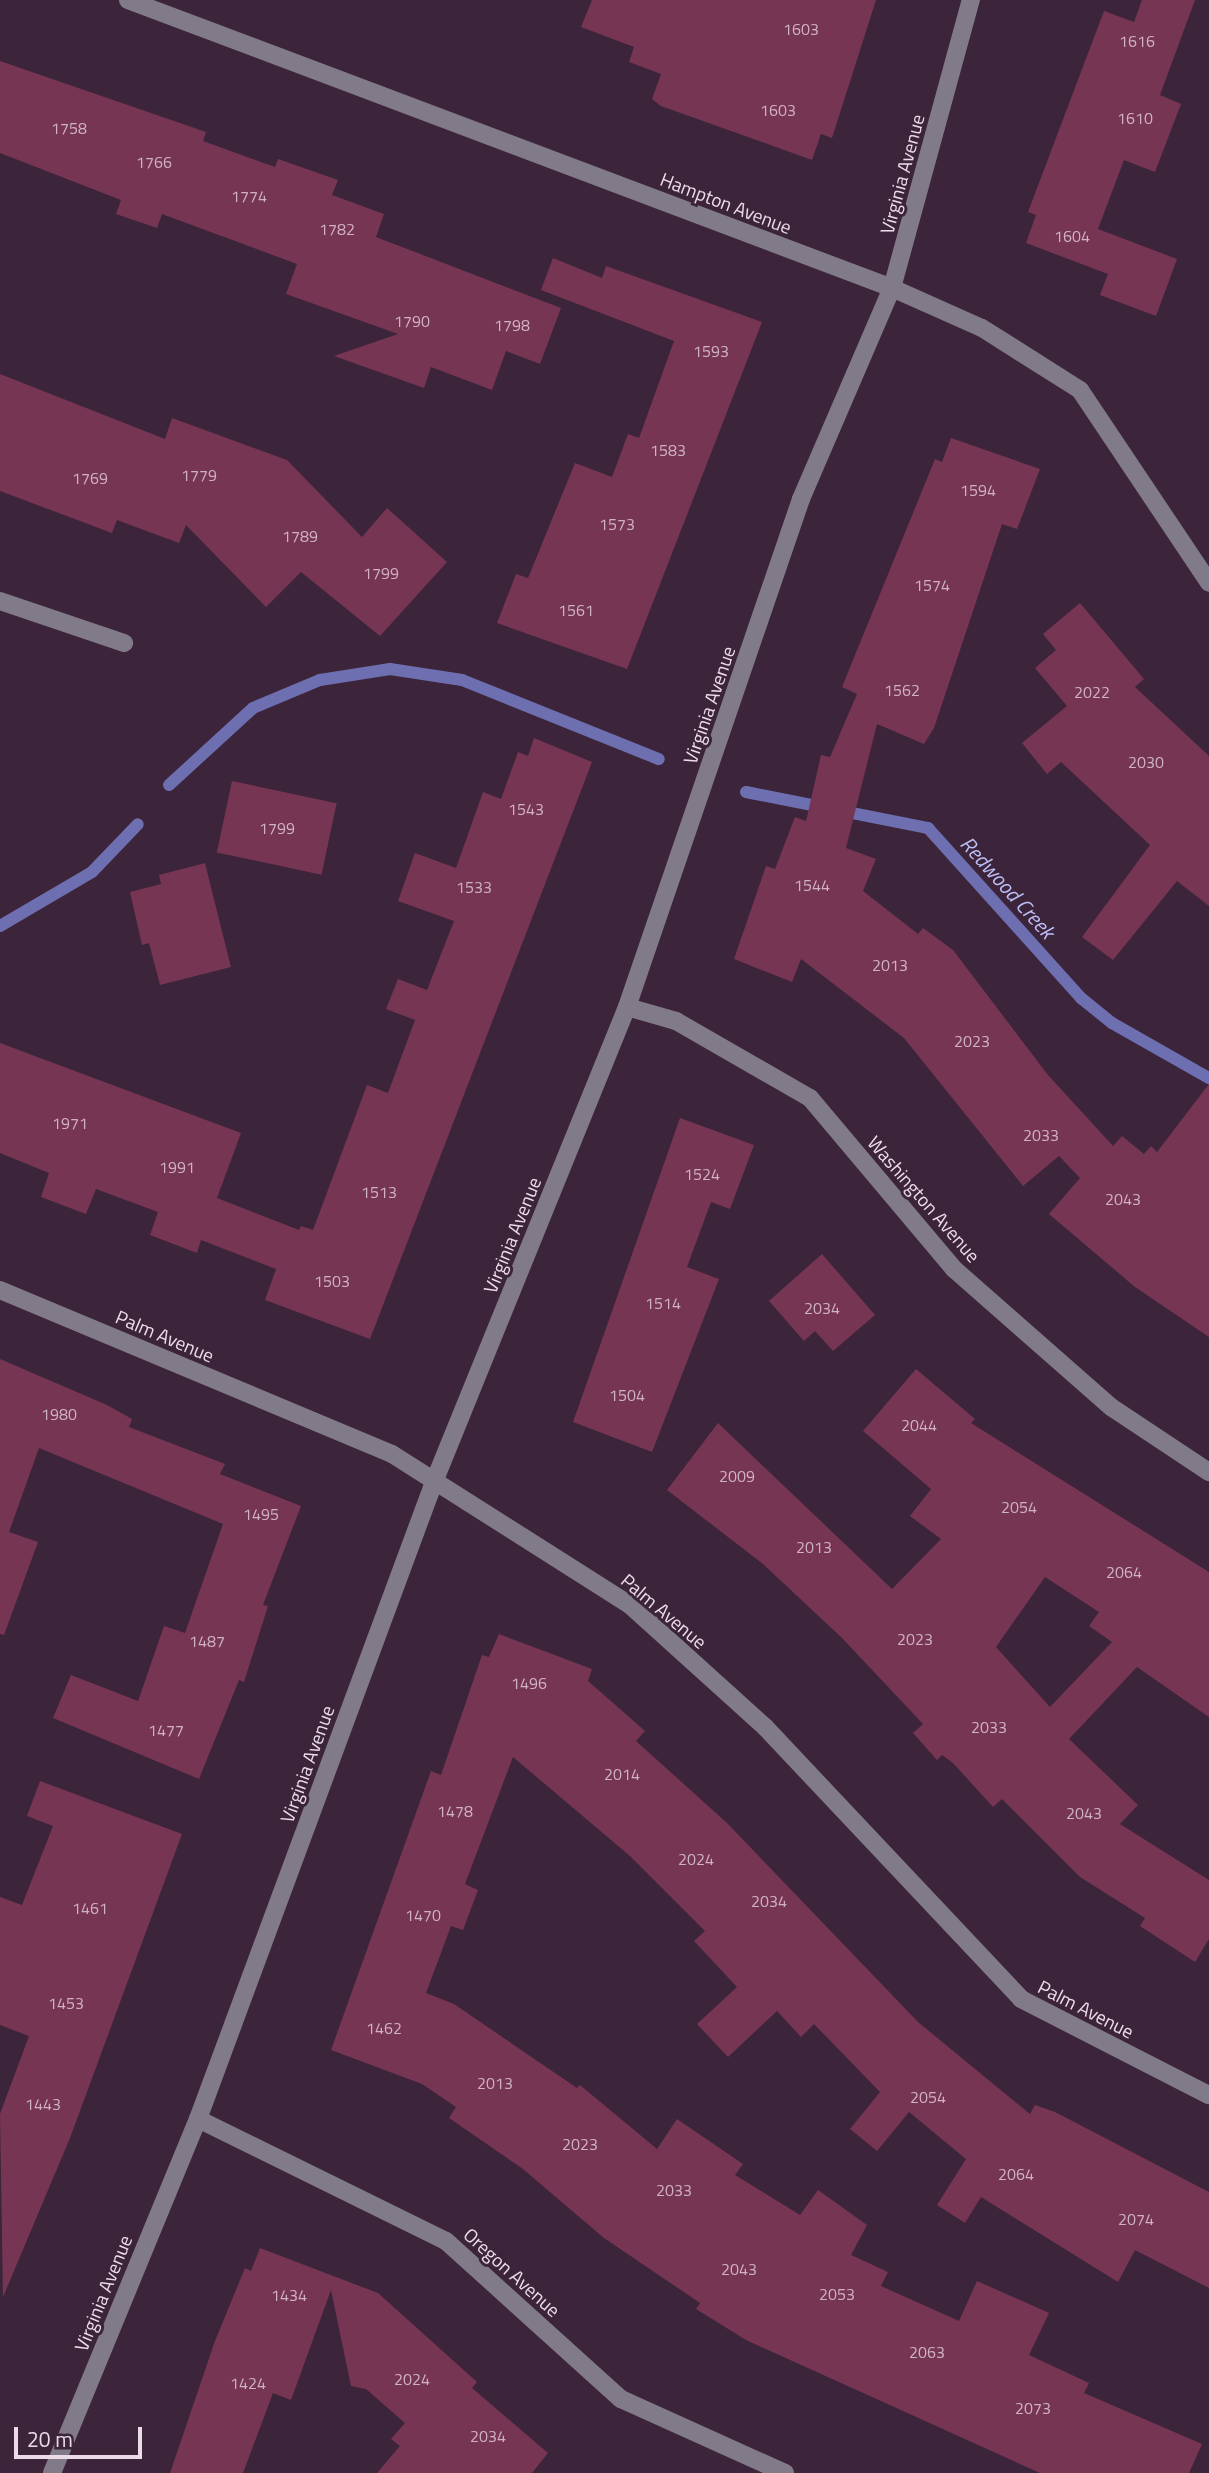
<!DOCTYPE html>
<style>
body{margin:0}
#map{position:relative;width:1209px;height:2473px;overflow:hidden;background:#3c243a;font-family:"Titillium Web",sans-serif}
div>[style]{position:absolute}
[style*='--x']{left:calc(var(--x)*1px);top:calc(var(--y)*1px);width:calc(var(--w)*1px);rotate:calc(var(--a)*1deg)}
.stream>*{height:12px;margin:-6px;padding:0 6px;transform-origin:6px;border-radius:6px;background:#6e6fb0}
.building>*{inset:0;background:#773554;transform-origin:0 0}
.minor>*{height:18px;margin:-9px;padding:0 9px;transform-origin:9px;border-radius:9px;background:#817b89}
span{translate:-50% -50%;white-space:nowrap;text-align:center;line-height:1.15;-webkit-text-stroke:6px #3c243a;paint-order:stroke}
.number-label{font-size:16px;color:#cfb2c4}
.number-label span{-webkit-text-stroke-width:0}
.street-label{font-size:19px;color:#ecdcea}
.water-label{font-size:21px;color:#bcbff7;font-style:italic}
.scale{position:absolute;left:14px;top:2427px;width:128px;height:32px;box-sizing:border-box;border:4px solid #ecdcea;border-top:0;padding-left:9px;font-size:21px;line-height:24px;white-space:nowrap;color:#ecdcea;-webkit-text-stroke:5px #3c243a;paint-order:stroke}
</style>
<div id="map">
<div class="stream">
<div style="--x:169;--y:785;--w:114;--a:-42.5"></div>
<div style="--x:253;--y:708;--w:73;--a:-22.7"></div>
<div style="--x:320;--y:680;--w:71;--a:-8.9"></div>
<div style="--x:390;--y:669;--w:73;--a:8.7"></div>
<div style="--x:462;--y:680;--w:212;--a:21.9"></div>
<div style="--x:746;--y:792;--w:186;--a:11.2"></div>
<div style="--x:928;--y:828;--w:229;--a:48"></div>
<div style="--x:1081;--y:998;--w:40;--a:39"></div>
<div style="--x:1112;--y:1023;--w:112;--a:29.6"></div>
<div style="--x:0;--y:926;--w:107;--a:-30.4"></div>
<div style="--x:92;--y:872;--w:66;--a:-46.2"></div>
</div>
<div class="building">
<div style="clip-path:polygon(592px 0,876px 0,832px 138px,821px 134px,812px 160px,661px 106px,652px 99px,661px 74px,629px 62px,634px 47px,581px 27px)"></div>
<div style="clip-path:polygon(1142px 0,1195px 0,1160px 95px,1181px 104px,1155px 172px,1124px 160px,1098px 229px,1177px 259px,1156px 316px,1100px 295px,1108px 274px,1026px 243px,1036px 215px,1028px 212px,1104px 11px,1134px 22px)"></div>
<div style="clip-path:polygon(0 61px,206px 132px,203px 141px,275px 167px,278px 159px,338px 180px,332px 195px,384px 214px,376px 237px,561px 308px,540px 364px,506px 351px,492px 390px,431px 367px,424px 388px,334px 356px,398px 334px,286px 294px,297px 264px,162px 214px,157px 228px,116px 214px,121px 200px,0 153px)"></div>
<div style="clip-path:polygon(553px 258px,602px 278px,606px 266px,762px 322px,627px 669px,497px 623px,516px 574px,528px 578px,575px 463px,612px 477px,628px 434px,639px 438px,674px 341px,541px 290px)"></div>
<div style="clip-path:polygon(0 374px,165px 439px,172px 418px,287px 460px,362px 537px,387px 508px,447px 562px,380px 636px,301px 572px,266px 607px,186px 525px,179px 543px,117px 520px,112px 533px,0 491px)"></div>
<div style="clip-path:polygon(951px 438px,1040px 469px,1017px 529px,1002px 524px,934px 728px,924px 744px,877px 724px,846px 848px,876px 859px,863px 891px,918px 934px,923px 928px,953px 950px,1048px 1075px,1113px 1146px,1122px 1136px,1144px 1154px,1151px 1146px,1157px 1152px,1209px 1084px,1209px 1337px,1135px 1287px,1049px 1214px,1080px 1178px,1059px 1156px,1023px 1186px,904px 1038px,801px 959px,792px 982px,734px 959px,766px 866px,775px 869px,795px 817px,806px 821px,821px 755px,830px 757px,857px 694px,842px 687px,935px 459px,942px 462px)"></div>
<div style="clip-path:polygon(1080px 603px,1144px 679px,1135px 687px,1209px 756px,1209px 906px,1177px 881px,1113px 960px,1082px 937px,1150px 845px,1061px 762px,1047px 774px,1022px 743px,1067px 706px,1035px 668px,1056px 650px,1043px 634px)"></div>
<div style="clip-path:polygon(534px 738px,592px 762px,370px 1339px,265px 1300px,276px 1269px,201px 1240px,197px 1253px,150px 1235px,158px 1212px,96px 1189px,86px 1214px,41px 1197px,49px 1173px,0 1153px,0 1043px,241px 1133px,217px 1198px,299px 1230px,301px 1226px,313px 1230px,367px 1085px,388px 1093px,415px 1020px,386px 1009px,398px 979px,427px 990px,454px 921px,398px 901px,415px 853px,456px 868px,483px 792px,501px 799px,518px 752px,528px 756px)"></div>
<div style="left:232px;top:781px;width:107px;height:73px;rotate:12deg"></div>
<div style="clip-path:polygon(205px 863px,231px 967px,160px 985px,149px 943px,142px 945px,130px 892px,161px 884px,159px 875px)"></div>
<div style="clip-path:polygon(680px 1118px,754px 1145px,730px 1209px,711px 1202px,687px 1267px,719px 1279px,652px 1452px,573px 1422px)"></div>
<div style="clip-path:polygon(822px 1254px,875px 1315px,833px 1351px,815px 1331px,804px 1341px,769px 1301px)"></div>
<div style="clip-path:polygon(0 1359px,107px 1405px,132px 1419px,129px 1427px,225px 1464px,220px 1474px,301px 1506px,263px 1605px,268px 1606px,244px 1682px,239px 1680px,199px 1779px,53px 1718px,71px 1675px,138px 1701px,164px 1626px,185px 1633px,223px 1524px,39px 1448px,9px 1532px,38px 1542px,4px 1635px,0 1634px)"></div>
<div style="clip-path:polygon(evenodd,916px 1369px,975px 1419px,971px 1423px,1209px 1572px,1209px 1717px,1137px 1667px,1069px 1739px,1138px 1805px,1120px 1824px,1209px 1880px,1209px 1939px,1195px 1962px,1140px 1926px,1145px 1918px,1080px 1877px,1002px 1799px,993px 1807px,953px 1763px,942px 1755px,937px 1760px,913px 1733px,923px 1724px,842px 1638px,763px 1564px,667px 1490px,718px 1423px,892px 1589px,941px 1539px,910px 1516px,931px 1489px,863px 1431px,916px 1369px,1045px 1577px,1099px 1612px,1089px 1626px,1112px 1642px,1050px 1707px,996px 1647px,1045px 1577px)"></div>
<div style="clip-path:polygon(499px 1634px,592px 1669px,588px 1681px,645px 1731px,636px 1741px,727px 1823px,918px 2022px,1030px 2114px,1035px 2105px,1055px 2112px,1209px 2192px,1209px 2288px,1135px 2250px,1118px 2282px,981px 2197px,965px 2223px,937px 2205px,966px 2159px,909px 2112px,877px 2151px,850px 2129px,880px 2092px,814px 2024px,801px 2037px,777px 2011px,728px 2057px,697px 2024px,737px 1987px,694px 1941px,705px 1931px,630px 1856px,513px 1757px,465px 1884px,478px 1890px,463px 1930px,451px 1926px,426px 1993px,454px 2004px,577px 2088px,580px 2085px,657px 2149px,677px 2119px,743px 2164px,735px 2175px,800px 2215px,818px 2190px,867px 2225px,851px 2255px,888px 2272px,881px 2286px,959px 2321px,977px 2281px,1049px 2313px,1029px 2355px,1089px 2383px,1084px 2393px,1202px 2444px,1189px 2473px,1040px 2473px,746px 2340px,696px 2309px,700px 2303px,604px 2238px,523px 2169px,449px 2118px,456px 2107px,422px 2084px,331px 2050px,431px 1771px,441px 1775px,482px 1655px,489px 1657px)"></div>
<div style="clip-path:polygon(40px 1781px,182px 1834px,70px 2138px,3px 2297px,0 2114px,29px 2036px,0 2025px,0 1897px,22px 1905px,53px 1826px,27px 1816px)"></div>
<div style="clip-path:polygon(260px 2248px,378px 2293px,477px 2382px,472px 2388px,548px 2453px,532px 2473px,377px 2473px,400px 2446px,391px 2439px,405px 2423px,366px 2389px,351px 2386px,331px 2290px,291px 2400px,273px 2393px,243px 2473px,170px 2473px,215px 2341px,245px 2268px,251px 2271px)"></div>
</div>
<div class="minor">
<div style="--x:128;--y:0;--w:816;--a:20.65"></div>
<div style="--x:892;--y:288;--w:98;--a:24"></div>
<div style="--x:982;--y:328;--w:116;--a:32.3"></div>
<div style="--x:1080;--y:390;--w:232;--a:56.2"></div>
<div style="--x:0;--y:601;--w:131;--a:18.7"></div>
<div style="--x:627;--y:1007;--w:51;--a:15.9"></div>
<div style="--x:676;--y:1021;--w:155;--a:29.9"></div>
<div style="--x:810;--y:1098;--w:224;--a:49.9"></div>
<div style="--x:954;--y:1269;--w:209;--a:41.3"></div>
<div style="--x:1111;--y:1407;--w:118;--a:33.6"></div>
<div style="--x:0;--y:1290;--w:425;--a:22.7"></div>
<div style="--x:392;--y:1454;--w:282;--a:32.4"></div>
<div style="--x:630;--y:1605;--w:182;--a:42.1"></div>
<div style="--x:765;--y:1727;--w:374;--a:46.7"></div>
<div style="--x:1021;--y:1999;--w:211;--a:27.1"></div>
<div style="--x:198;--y:2119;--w:276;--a:26.2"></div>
<div style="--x:446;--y:2241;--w:236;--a:42.1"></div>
<div style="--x:621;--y:2399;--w:180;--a:24.3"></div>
<div style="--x:52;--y:2473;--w:383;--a:-67.6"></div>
<div style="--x:198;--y:2119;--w:679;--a:-69.67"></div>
<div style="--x:434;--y:1482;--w:513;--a:-67.89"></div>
<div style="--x:627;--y:1007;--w:537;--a:-71.09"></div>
<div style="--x:801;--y:499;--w:230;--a:-66.7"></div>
<div style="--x:892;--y:288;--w:299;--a:-74.7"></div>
</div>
<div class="number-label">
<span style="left:801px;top:29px">1603</span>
<span style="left:1137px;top:41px">1616</span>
<span style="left:778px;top:110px">1603</span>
<span style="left:1135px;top:118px">1610</span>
<span style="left:69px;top:128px">1758</span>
<span style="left:154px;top:162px">1766</span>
<span style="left:249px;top:196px">1774</span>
<span style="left:337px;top:229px">1782</span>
<span style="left:1072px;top:236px">1604</span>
<span style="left:412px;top:321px">1790</span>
<span style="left:512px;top:325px">1798</span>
<span style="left:711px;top:351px">1593</span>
<span style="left:668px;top:450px">1583</span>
<span style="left:199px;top:475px">1779</span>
<span style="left:90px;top:478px">1769</span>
<span style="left:978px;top:490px">1594</span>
<span style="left:617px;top:524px">1573</span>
<span style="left:300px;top:536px">1789</span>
<span style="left:381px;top:573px">1799</span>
<span style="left:932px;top:585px">1574</span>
<span style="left:576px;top:610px">1561</span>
<span style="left:902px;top:690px">1562</span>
<span style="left:1092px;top:692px">2022</span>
<span style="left:1146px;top:762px">2030</span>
<span style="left:526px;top:809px">1543</span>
<span style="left:277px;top:828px">1799</span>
<span style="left:812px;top:885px">1544</span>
<span style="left:474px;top:887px">1533</span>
<span style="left:890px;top:965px">2013</span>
<span style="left:972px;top:1041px">2023</span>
<span style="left:70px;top:1123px">1971</span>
<span style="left:1041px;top:1135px">2033</span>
<span style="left:177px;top:1167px">1991</span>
<span style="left:702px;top:1174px">1524</span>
<span style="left:379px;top:1192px">1513</span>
<span style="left:1123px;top:1199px">2043</span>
<span style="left:332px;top:1281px">1503</span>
<span style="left:663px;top:1303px">1514</span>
<span style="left:822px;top:1308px">2034</span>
<span style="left:627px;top:1395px">1504</span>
<span style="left:59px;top:1414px">1980</span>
<span style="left:919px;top:1425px">2044</span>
<span style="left:737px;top:1476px">2009</span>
<span style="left:1019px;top:1507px">2054</span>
<span style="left:261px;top:1514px">1495</span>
<span style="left:814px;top:1547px">2013</span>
<span style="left:1124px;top:1572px">2064</span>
<span style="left:915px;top:1639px">2023</span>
<span style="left:207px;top:1641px">1487</span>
<span style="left:529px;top:1683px">1496</span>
<span style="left:989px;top:1727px">2033</span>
<span style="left:166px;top:1730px">1477</span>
<span style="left:622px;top:1774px">2014</span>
<span style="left:455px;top:1811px">1478</span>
<span style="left:1084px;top:1813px">2043</span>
<span style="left:696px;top:1859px">2024</span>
<span style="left:769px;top:1901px">2034</span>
<span style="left:90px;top:1908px">1461</span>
<span style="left:423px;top:1915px">1470</span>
<span style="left:66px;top:2003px">1453</span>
<span style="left:384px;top:2028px">1462</span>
<span style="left:495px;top:2083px">2013</span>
<span style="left:928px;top:2097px">2054</span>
<span style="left:43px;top:2104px">1443</span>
<span style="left:580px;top:2144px">2023</span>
<span style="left:1016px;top:2174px">2064</span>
<span style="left:674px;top:2190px">2033</span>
<span style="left:1136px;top:2219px">2074</span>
<span style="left:739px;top:2269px">2043</span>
<span style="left:837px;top:2294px">2053</span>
<span style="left:289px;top:2295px">1434</span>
<span style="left:927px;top:2352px">2063</span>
<span style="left:412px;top:2379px">2024</span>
<span style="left:248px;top:2383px">1424</span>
<span style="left:1033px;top:2408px">2073</span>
<span style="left:488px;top:2436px">2034</span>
</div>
<div class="street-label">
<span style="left:902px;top:174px;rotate:-75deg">Virginia Avenue</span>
<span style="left:726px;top:203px;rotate:21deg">Hampton Avenue</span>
<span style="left:709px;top:705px;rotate:-71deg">Virginia Avenue</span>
<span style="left:924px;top:1199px;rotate:49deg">Washington Avenue</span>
<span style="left:512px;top:1235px;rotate:-68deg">Virginia Avenue</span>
<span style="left:165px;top:1336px;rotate:23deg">Palm Avenue</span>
<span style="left:664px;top:1611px;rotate:40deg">Palm Avenue</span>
<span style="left:307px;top:1764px;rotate:-70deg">Virginia Avenue</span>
<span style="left:1086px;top:2009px;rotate:27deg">Palm Avenue</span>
<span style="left:512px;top:2272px;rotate:42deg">Oregon Avenue</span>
<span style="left:103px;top:2293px;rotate:-68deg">Virginia Avenue</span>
</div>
<div class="water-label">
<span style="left:1008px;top:887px;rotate:48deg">Redwood Creek</span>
</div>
<div class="scale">20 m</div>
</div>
